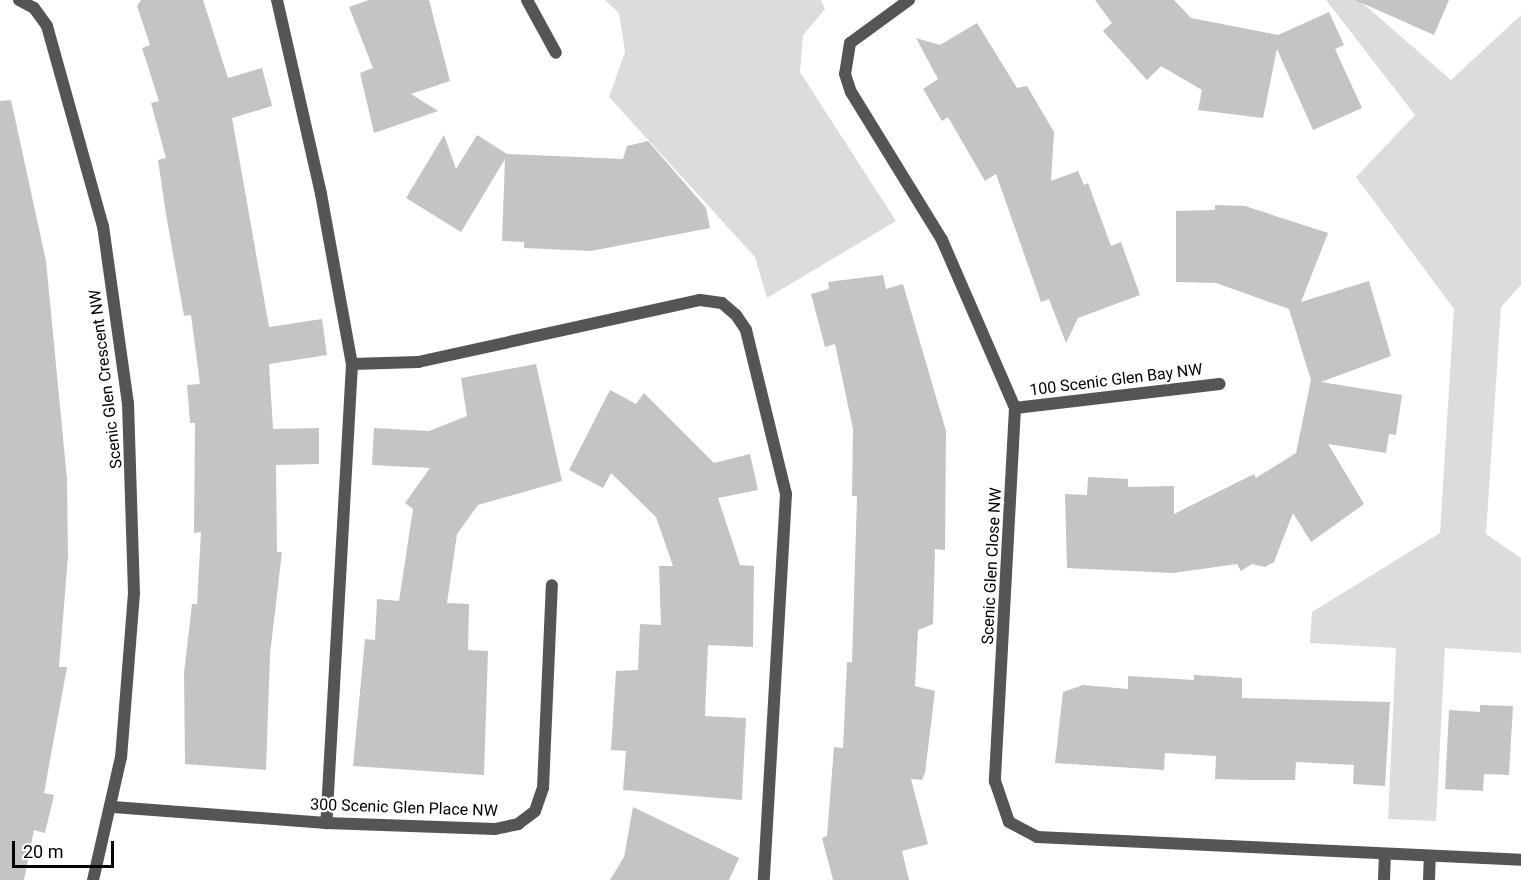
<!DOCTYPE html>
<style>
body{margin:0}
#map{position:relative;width:1521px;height:880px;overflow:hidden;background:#fff;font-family:Roboto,sans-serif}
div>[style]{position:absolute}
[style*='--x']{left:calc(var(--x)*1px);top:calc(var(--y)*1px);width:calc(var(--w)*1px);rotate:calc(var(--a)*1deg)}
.green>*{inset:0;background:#dcdcdc}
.building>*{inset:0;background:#c4c4c4}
.service>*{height:12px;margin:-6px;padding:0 6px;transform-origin:6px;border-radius:6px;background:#555}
.minor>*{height:12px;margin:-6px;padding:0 6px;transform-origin:6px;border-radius:6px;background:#555}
span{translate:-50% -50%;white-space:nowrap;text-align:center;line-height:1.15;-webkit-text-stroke:4.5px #fff;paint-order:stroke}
.street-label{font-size:16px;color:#000}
.scale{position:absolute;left:12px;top:841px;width:102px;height:27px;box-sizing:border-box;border:3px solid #000;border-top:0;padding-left:8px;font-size:18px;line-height:21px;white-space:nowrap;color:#000;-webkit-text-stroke:4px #fff;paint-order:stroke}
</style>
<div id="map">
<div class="green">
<div style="clip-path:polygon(605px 0,821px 0,825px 9px,803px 35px,800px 72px,896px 221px,767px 298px,755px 257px,609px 97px,625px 52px,619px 13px)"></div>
<div style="clip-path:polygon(1326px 0,1359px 0,1451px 80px,1521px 15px,1521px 285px,1501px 307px,1486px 534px,1521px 558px,1521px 653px,1445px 648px,1436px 821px,1388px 819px,1396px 648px,1310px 643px,1312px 612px,1440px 533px,1454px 309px,1356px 177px,1415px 115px)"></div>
</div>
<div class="building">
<div style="clip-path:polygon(141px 0,203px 0,228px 78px,262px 68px,272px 106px,232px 118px,269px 327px,322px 319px,327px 355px,269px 364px,273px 429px,319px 428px,319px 464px,276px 465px,277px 552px,282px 552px,270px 654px,266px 770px,185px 764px,184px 673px,192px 604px,197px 604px,201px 532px,194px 533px,195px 423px,190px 423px,187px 385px,200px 384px,191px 315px,184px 316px,166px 214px,158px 160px,166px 158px,151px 103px,159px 101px,142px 48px,150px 45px,137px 6px)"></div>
<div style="clip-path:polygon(369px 0,429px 0,450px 81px,411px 94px,438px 111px,374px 133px,360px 73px,373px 68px,349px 7px)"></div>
<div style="clip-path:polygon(1095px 0,1174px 0,1191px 18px,1278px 35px,1329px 12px,1344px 45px,1335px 49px,1362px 108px,1313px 130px,1277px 49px,1263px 118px,1198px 110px,1202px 90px,1161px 66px,1147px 80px,1103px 31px,1112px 23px)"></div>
<div style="clip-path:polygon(1355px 0,1449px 0,1434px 35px)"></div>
<div style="clip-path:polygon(977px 23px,1017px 88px,1027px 86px,1054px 132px,1051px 181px,1078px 171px,1084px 185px,1088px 183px,1111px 246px,1121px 242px,1140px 295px,1078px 318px,1066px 343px,1049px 299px,1041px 302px,996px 174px,985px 181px,948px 117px,942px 121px,923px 89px,938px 79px,916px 38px,940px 45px)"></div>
<div style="clip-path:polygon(11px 100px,46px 261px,67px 479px,68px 556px,59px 667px,67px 667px,44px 793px,54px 795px,45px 833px,34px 830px,24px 880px,0 880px,0 101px)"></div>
<div style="clip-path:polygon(444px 135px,456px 169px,477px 135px,507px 154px,623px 159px,627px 146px,648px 141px,706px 208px,710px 228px,591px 251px,524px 248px,524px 242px,502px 241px,505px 159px,461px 232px,406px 198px)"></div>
<div style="clip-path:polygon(1215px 205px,1245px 206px,1328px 233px,1301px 302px,1369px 281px,1391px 356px,1321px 382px,1402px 395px,1396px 435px,1389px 434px,1386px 453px,1328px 444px,1364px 504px,1311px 542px,1293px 513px,1274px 562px,1265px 567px,1252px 564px,1241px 571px,1237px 564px,1173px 573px,1067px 568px,1065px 494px,1087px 495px,1088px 477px,1128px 479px,1128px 487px,1174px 486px,1174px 514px,1254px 474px,1256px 478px,1296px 453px,1311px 380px,1289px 309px,1216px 283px,1176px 282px,1176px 211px,1215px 210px)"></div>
<div style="clip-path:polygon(883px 275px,886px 289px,903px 284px,946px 431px,945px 550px,935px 549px,933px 624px,918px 630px,915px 686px,935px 691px,925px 773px,922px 780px,911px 779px,928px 844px,902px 851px,909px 880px,833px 880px,822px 838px,827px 836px,834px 747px,843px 748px,847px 662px,852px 662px,857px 496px,852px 496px,853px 429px,835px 344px,825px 347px,811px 294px,829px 289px,828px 282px)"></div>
<div style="clip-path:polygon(536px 364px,562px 481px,478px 505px,457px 534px,447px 603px,469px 604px,468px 650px,488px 651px,484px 775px,353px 766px,365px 639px,375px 640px,377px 599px,399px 601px,413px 509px,405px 503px,430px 468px,372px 465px,374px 428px,429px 431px,467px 416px,461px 378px)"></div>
<div style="clip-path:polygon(610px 390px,636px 404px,644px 393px,714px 463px,750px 454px,758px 490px,718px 498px,740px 565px,754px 566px,753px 647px,708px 645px,705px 716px,746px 718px,742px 800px,623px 790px,626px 751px,611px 750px,616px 671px,638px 670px,640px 624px,661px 625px,659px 566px,673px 566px,656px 517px,611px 473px,603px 488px,569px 470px)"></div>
<div style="clip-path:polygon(1194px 675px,1242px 678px,1242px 698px,1390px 702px,1385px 786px,1353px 784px,1354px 765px,1296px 762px,1295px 780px,1251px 780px,1215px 779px,1216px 756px,1165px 753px,1164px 770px,1055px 763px,1063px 692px,1083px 685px,1128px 689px,1128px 676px,1194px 680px)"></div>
<div style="clip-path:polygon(1480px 705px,1513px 706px,1509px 775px,1484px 774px,1483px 791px,1445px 789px,1449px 710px,1480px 712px)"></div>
<div style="clip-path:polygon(633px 807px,739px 858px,729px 880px,610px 880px,624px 857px)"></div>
</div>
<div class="service">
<div style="--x:277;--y:0;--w:199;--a:77.2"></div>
<div style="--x:321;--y:194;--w:173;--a:79.7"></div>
<div style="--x:352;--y:364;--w:460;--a:93.2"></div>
<div style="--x:352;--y:364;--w:66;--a:-1.7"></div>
<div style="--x:418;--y:362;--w:289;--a:-12.4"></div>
<div style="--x:700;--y:300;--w:22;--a:8"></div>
<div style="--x:722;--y:303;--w:18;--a:41"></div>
<div style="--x:736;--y:315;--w:18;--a:56"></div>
<div style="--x:746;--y:330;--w:169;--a:76.3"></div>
<div style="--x:786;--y:494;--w:387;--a:93.3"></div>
</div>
<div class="minor">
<div style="--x:19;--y:0;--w:17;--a:28"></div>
<div style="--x:34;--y:8;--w:22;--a:54"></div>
<div style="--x:47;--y:26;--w:208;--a:74.4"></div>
<div style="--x:103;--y:226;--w:179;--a:82"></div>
<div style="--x:128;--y:403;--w:190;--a:88.2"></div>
<div style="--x:134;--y:593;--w:165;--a:94.5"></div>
<div style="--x:121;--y:757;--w:126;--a:102.8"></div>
<div style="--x:527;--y:0;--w:60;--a:61.3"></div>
<div style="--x:909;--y:0;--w:73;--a:143.9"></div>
<div style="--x:850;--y:43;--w:31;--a:99"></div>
<div style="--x:845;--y:74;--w:19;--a:72"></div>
<div style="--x:851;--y:92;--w:174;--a:58.4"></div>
<div style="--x:942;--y:240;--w:183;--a:66.5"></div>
<div style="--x:1015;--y:408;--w:374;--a:93.1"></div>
<div style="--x:995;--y:781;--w:43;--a:71.1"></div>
<div style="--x:1009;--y:822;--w:32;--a:28"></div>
<div style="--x:1037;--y:837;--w:485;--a:2.7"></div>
<div style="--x:1015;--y:408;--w:206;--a:-6.7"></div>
<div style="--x:113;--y:807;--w:214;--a:4.3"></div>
<div style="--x:326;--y:823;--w:169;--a:2"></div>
<div style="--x:495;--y:829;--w:24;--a:-12"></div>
<div style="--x:518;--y:824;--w:21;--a:-37"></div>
<div style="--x:535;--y:811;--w:24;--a:-71"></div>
<div style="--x:543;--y:788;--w:203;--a:-87.5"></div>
<div style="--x:1384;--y:880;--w:25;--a:-88"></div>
<div style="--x:1429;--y:880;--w:24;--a:-88"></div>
</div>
<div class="street-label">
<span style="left:106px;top:379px;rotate:-97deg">Scenic Glen Crescent NW</span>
<span style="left:1116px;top:380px;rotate:-7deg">100 Scenic Glen Bay NW</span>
<span style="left:992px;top:566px;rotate:-87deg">Scenic Glen Close NW</span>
<span style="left:404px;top:808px;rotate:2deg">300 Scenic Glen Place NW</span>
</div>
<div class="scale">20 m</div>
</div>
